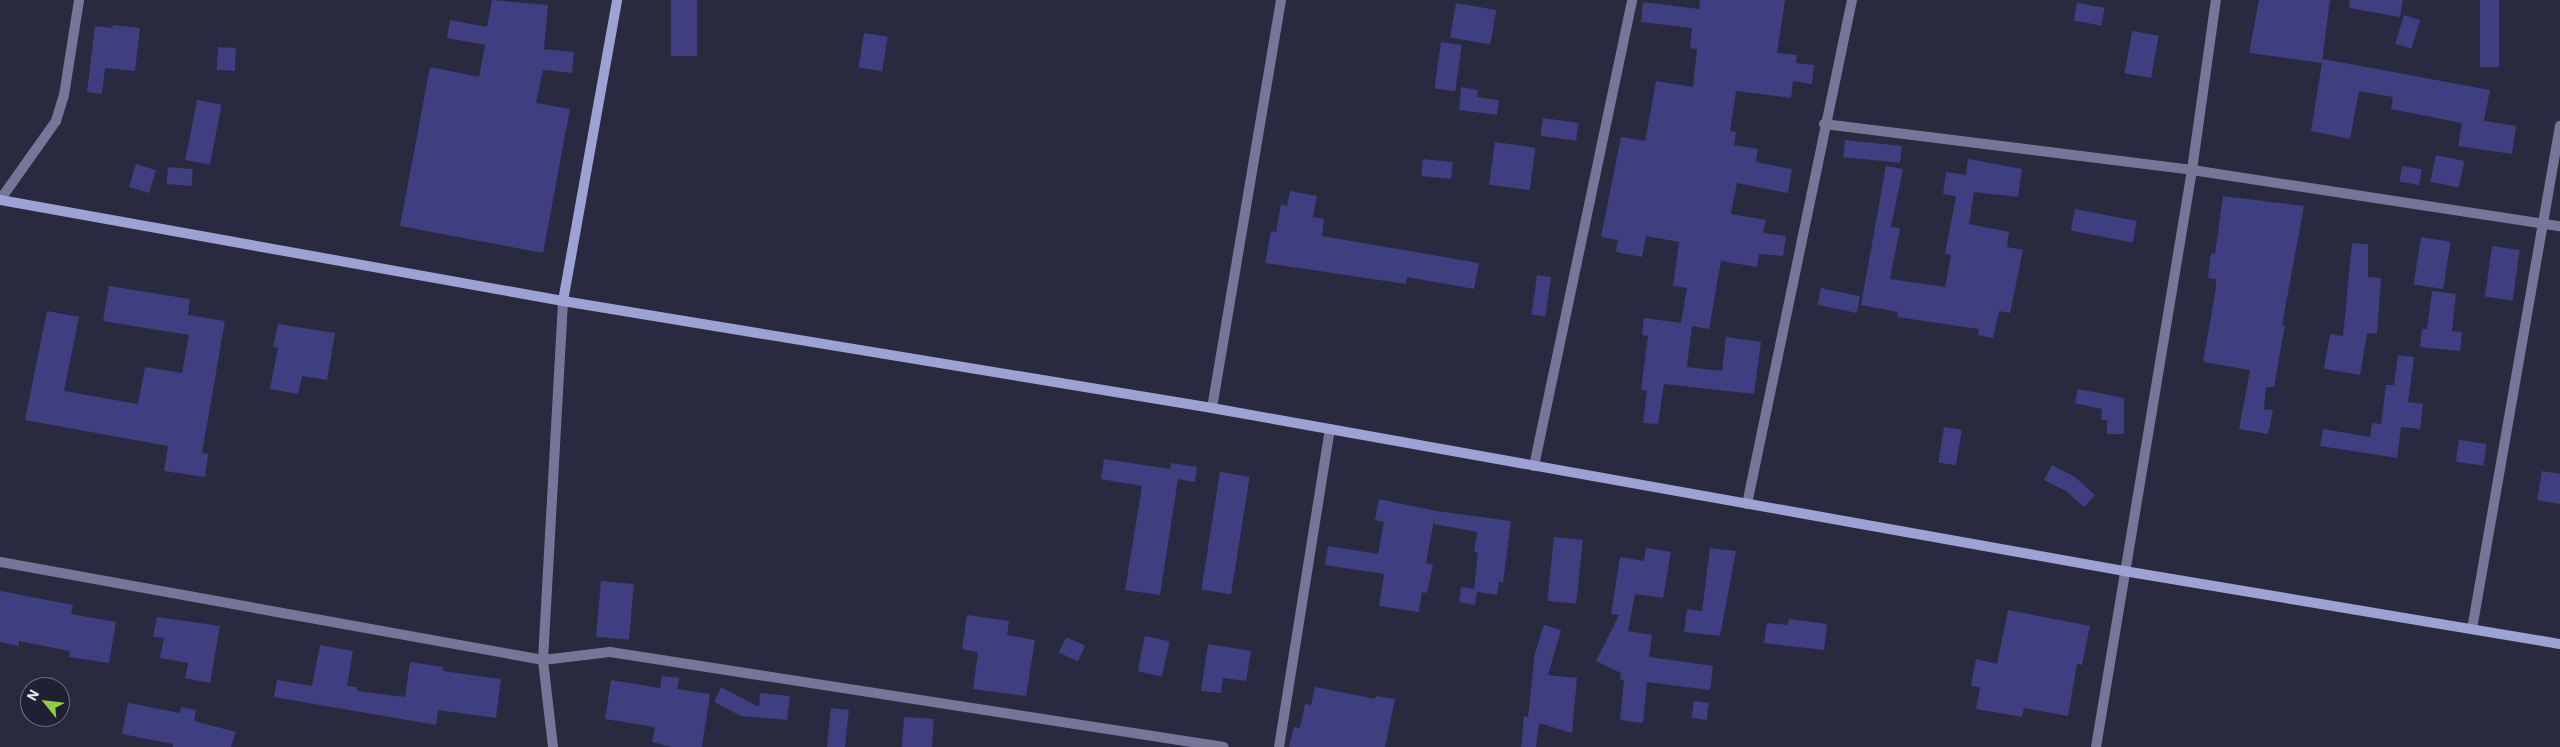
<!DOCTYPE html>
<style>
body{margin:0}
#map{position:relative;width:2560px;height:747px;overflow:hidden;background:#292a3f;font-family:"IBM Plex Sans",sans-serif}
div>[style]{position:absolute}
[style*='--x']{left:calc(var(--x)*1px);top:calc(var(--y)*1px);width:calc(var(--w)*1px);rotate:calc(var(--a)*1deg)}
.building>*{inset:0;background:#3f3e80;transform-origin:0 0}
.street>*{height:10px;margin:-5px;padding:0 5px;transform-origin:5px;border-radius:5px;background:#747797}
.secondary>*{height:10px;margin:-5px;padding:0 5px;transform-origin:5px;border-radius:5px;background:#9da1d4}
span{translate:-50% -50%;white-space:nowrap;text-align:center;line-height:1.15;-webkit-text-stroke:4px #1f2034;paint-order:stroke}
.north{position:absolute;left:20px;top:677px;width:50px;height:50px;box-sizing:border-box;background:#1f2034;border:1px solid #6e6f81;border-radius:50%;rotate:299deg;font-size:14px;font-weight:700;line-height:20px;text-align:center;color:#e5e6f4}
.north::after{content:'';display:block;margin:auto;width:18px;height:22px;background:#8ece43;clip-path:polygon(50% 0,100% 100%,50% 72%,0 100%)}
</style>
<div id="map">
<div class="building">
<div style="clip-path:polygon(492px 0,548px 5px,544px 49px,574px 52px,572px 73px,543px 70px,536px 103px,570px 109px,543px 253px,400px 226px,430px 67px,479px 77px,485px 45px,447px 38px,450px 20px,487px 27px)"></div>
<div style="left:671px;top:0;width:26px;height:56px"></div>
<div style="clip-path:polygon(1700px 0,1785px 0,1777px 53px,1797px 55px,1796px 63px,1814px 65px,1812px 84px,1793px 81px,1791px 98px,1736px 91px,1730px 131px,1736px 132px,1734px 145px,1758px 149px,1756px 162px,1792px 169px,1788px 193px,1737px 183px,1731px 214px,1766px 220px,1763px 233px,1786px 236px,1783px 256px,1759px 254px,1757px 267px,1721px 261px,1709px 329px,1692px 326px,1687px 367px,1722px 371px,1726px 337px,1761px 342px,1754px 394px,1664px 384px,1658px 424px,1643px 423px,1647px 391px,1641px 390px,1648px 336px,1642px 335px,1644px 318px,1681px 323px,1687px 288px,1673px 286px,1679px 242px,1646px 236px,1642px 257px,1616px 252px,1618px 240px,1601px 237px,1621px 137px,1645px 141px,1656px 81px,1693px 87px,1697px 49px,1690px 48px,1692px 28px,1641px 22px,1643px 2px,1699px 9px)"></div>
<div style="clip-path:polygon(2259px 0,2330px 0,2322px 62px,2323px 59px,2490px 90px,2484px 121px,2516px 126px,2512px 154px,2458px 146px,2462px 123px,2391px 109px,2393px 97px,2359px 91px,2350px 139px,2311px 131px,2322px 63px,2249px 53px)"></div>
<div style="clip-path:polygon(2350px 0,2403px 0,2400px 17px,2349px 8px)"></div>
<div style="left:2480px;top:0;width:19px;height:67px"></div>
<div style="left:1456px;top:3px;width:41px;height:35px;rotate:10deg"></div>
<div style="left:2077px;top:3px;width:28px;height:18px;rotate:10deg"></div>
<div style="left:2404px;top:15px;width:17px;height:30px;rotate:17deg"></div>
<div style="clip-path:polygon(113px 25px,140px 28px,135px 71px,105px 68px,102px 94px,87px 92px,95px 26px,112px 28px)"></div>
<div style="left:2132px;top:31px;width:27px;height:43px;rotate:10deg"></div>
<div style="left:864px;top:33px;width:24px;height:35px;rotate:9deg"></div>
<div style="left:1441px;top:42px;width:21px;height:47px;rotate:8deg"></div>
<div style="left:218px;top:47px;width:18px;height:23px;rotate:3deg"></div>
<div style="clip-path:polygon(1461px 87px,1478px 90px,1477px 97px,1499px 100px,1497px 115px,1459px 110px)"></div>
<div style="left:197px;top:100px;width:25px;height:61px;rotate:11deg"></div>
<div style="left:1543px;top:118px;width:36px;height:18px;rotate:8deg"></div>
<div style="left:1845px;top:140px;width:57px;height:17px;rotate:6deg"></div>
<div style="left:1495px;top:142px;width:41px;height:43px;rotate:8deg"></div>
<div style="left:2436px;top:155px;width:29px;height:27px;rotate:12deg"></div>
<div style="left:1423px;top:159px;width:30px;height:17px;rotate:6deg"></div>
<div style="clip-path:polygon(1968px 159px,2022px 169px,2018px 197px,1974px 192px,1969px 224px,2009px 232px,2007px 247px,2023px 250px,2010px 313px,1999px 311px,1993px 338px,1978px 335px,1979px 329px,1897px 317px,1898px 312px,1861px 305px,1886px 166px,1903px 169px,1891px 227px,1900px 228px,1890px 279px,1945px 287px,1951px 255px,1945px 254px,1956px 196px,1943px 194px,1946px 172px,1966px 175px)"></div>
<div style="left:136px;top:164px;width:21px;height:24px;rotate:17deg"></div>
<div style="left:2402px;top:166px;width:20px;height:16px;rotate:9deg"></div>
<div style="left:168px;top:167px;width:25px;height:17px;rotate:5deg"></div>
<div style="clip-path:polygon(1290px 191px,1317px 196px,1313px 217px,1324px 219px,1322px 236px,1479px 263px,1474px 289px,1407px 277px,1406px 284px,1265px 263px,1271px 231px,1276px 232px,1281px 204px,1287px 206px)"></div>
<div style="clip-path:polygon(2223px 196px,2304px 206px,2282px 325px,2285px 325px,2274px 387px,2266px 387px,2264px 409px,2273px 410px,2268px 434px,2239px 429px,2250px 370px,2203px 362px,2216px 288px,2216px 279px,2208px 278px,2211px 253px,2215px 254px)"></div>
<div style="left:2075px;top:209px;width:63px;height:22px;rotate:11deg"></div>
<div style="left:2421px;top:237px;width:30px;height:48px;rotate:9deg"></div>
<div style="clip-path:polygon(2352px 243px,2368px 244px,2368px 277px,2381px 278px,2377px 334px,2367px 333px,2360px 375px,2324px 369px,2330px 334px,2343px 336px)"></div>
<div style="left:2492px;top:246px;width:28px;height:51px;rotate:8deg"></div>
<div style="left:1537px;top:275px;width:14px;height:40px;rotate:8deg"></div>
<div style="clip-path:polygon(109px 286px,190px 299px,188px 315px,225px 321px,202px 453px,208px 454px,205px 477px,164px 471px,168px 446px,25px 420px,47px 311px,79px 317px,64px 391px,138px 404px,145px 367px,182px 373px,189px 335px,103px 321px)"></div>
<div style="left:1821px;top:288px;width:40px;height:17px;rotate:12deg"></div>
<div style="clip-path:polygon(2432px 291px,2456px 294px,2452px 331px,2462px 332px,2460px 351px,2420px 347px,2422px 329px,2427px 329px)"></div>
<div style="clip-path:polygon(278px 324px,335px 333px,327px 380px,302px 376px,298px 394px,270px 389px,278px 348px,273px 347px)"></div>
<div style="clip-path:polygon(2398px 355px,2414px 357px,2408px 402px,2423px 404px,2420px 429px,2401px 427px,2397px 458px,2320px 446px,2323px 429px,2370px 437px,2372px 423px,2381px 424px,2386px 385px,2394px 385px)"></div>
<div style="clip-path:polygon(2078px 389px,2124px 398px,2124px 434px,2107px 434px,2107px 420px,2101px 420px,2102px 409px,2075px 403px)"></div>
<div style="left:1944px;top:427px;width:18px;height:36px;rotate:9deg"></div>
<div style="left:2459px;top:440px;width:28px;height:22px;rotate:8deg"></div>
<div style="clip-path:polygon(1104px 459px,1170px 469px,1171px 463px,1197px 467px,1195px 482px,1178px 479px,1160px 595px,1125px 590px,1142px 486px,1101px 479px)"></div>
<div style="clip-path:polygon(2052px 465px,2075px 477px,2095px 495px,2084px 507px,2066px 491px,2044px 480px)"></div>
<div style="clip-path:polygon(2542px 471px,2560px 474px,2560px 504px,2537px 500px)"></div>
<div style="left:1220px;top:472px;width:30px;height:119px;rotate:9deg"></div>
<div style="clip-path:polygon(1379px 499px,1436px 511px,1511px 521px,1503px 583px,1499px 582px,1497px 595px,1477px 592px,1475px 605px,1459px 602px,1461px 587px,1474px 589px,1478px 553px,1474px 552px,1477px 532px,1434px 524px,1435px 515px,1426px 563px,1433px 565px,1427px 593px,1422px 592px,1419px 612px,1379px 606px,1384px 574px,1325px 565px,1328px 546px,1378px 554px,1384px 522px,1375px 520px)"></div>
<div style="left:1554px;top:537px;width:29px;height:64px;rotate:6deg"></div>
<div style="clip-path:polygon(1646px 548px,1671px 552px,1663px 598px,1635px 594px,1628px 631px,1652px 635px,1649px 657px,1713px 666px,1710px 690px,1647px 682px,1643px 723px,1620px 720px,1624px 680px,1620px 680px,1621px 673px,1596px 661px,1619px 615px,1611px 614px,1620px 557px,1644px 561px)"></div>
<div style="clip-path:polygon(1710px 548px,1736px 551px,1720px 636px,1684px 632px,1687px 609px,1702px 611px)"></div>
<div style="left:601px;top:581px;width:33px;height:56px;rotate:5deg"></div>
<div style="clip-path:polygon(0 591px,73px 605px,71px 614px,116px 622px,109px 663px,69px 657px,70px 651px,19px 641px,19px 646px,0 642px)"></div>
<div style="clip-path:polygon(2008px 610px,2090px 626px,2082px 665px,2077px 664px,2068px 716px,2024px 708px,2022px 717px,1976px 709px,1980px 687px,1971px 686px,1976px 659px,1997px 664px)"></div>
<div style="clip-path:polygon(967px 615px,1009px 621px,1007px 635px,1035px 640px,1026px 696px,973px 689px,978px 652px,962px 649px)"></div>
<div style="clip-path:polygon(157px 617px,220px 626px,210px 683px,185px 678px,188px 663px,160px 658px,164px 638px,153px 637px)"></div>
<div style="clip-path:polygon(1789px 619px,1827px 624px,1824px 650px,1764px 643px,1767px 623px,1788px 625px)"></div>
<div style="clip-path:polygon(1544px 625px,1561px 630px,1548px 675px,1577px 678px,1572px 733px,1539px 723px,1536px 747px,1521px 747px,1524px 716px,1528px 717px,1535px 653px)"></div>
<div style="left:1145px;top:636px;width:25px;height:36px;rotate:12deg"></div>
<div style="left:1066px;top:637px;width:21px;height:17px;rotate:25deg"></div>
<div style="clip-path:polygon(1208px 644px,1251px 651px,1246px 681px,1223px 678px,1221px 693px,1201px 691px)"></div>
<div style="clip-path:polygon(320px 645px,353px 651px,347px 686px,357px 687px,357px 691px,405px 697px,410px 662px,443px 667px,443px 671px,501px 679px,496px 718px,438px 710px,436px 725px,274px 697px,277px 680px,312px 686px)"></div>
<div style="clip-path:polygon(662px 676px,679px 678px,677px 689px,710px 694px,702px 747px,672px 747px,652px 742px,655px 727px,605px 719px,611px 680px,660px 688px)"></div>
<div style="clip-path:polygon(721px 687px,759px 707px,760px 693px,790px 696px,787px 720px,741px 716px,714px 702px)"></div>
<div style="clip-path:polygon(1315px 687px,1375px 699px,1376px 696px,1395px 699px,1385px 747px,1289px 747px,1294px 727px,1300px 728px,1305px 704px,1311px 705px)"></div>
<div style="left:1694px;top:701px;width:15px;height:17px;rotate:8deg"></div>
<div style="clip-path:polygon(128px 703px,180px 713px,181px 707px,196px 710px,194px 721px,236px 732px,231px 747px,173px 747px,173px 744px,122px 734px)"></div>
<div style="left:831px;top:708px;width:18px;height:39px;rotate:6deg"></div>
<div style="left:904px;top:717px;width:30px;height:30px;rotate:4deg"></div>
</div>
<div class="street">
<div style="--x:1824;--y:124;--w:371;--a:7.1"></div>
<div style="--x:2192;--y:170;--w:372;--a:8.7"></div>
<div style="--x:0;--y:200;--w:97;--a:-54.7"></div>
<div style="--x:56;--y:121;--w:27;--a:-73"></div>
<div style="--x:64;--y:95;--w:96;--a:-81"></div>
<div style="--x:1212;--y:408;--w:414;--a:-80.4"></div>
<div style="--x:1534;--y:466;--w:476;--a:-78.1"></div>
<div style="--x:1747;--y:504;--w:515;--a:-78.23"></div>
<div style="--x:0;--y:562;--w:552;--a:10.23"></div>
<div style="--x:543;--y:660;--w:67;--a:-6.8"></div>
<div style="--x:610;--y:652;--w:621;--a:8.8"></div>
<div style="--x:2472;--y:629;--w:511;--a:-80.08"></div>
<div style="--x:553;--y:747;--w:88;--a:-96.6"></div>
<div style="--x:543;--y:660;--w:360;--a:-86.8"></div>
<div style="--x:1279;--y:747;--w:322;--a:-80.9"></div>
<div style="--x:2096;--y:747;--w:585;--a:-80.55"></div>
<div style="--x:2192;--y:170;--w:172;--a:-82"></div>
</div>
<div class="secondary">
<div style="--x:0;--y:200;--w:572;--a:10.17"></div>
<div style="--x:563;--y:301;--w:658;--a:9.36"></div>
<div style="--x:1212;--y:408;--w:926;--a:10.13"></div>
<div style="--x:2124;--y:571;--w:442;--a:9.5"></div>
<div style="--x:563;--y:301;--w:306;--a:-79.8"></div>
</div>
<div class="north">N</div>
</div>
